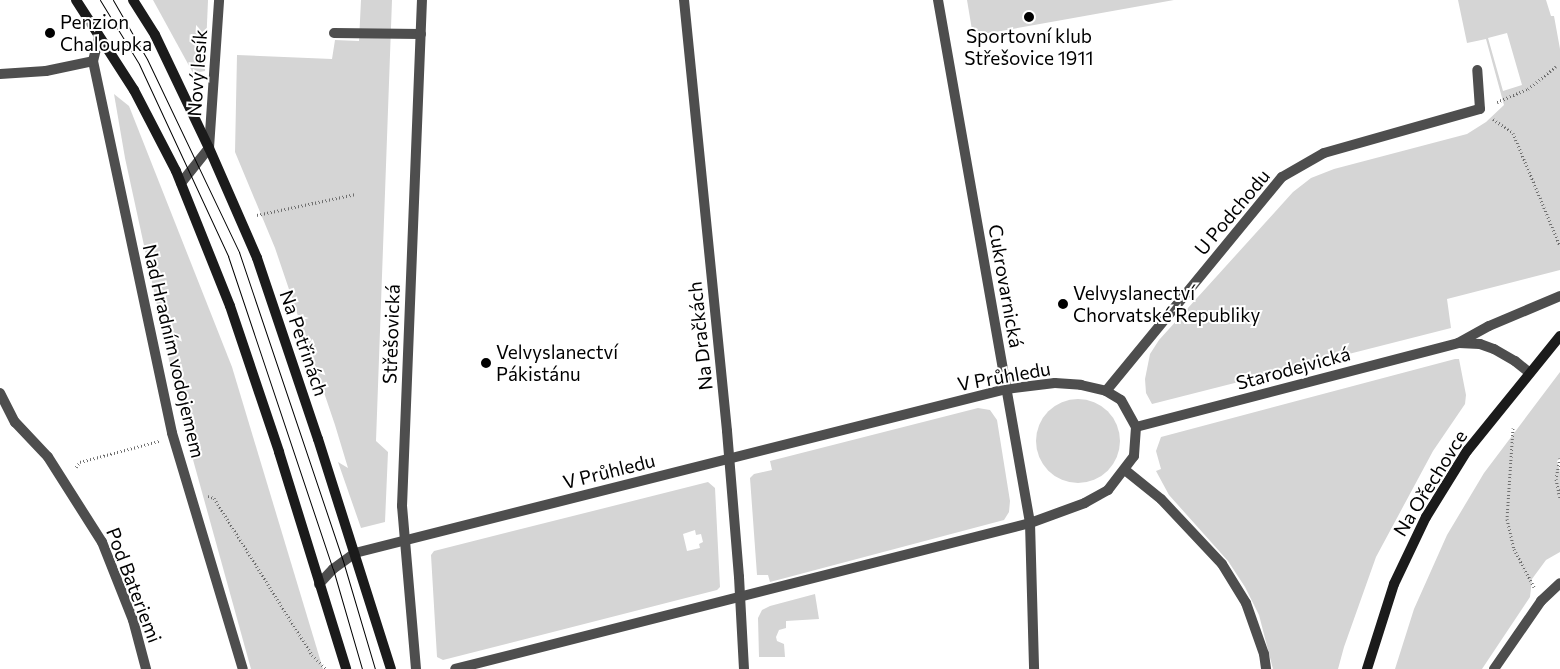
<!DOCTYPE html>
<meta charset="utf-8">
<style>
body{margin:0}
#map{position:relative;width:1560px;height:669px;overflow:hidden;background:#fff;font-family:Commissioner,sans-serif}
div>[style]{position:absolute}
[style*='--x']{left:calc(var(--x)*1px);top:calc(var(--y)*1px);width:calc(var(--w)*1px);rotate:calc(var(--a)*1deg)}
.green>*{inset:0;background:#d5d5d5}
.round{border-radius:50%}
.path>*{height:3px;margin-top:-1.5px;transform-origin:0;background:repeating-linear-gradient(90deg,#707070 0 1px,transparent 0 3.5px)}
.lane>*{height:10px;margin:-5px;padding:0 5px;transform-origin:5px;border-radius:5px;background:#4e4e4e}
.street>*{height:10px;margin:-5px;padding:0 5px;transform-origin:5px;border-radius:5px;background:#4e4e4e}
.secondary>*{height:10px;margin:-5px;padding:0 5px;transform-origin:5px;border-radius:5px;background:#1b1b1b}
.tram>*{height:1px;margin:-0.5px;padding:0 0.5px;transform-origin:0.5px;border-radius:0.5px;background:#000}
.dots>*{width:14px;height:14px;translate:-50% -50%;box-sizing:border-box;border:2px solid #fff;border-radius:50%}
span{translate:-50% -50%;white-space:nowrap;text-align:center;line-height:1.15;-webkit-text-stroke:4px #fff;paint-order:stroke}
.poi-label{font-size:19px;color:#000}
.left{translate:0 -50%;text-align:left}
.street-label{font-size:19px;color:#000}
</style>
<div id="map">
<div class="green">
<div style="clip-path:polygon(153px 0,208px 0,205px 71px,193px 73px)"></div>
<div style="clip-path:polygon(361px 0,392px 0,376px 441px,388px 452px,385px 522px,361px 528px,338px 462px,348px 468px,335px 425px,275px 248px,235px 152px,237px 55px,332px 59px,335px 40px,359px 41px)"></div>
<div style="clip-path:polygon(967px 0,1174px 0,973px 36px)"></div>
<div style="clip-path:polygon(evenodd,1458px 0,1546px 0,1551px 16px,1554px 16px,1560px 49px,1560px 270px,1447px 299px,1451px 328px,1152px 404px,1146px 393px,1145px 379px,1150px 354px,1159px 340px,1293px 192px,1311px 178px,1334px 169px,1467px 134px,1486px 122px,1504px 105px,1486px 39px,1467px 43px,1458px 0,1507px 33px,1522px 85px,1503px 91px,1488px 38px,1507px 33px)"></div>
<div style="clip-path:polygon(114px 94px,129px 106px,232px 367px,323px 669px,251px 669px,182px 420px,125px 158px)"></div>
<div style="clip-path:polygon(1455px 359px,1459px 359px,1466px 395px,1465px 404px,1433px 451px,1376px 557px,1344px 647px,1338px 669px,1273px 669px,1259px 615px,1245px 587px,1228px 561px,1169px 495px,1156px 471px,1161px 469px,1156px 451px,1161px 437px)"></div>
<div style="clip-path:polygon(1560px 372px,1560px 459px,1557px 461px,1560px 472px,1560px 552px,1546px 560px,1532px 579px,1530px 597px,1482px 669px,1395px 669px,1414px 609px,1447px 535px,1484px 473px)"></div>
<div class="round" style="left:1036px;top:399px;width:84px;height:84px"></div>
<div style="clip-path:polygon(978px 408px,990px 410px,997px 420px,1010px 501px,1009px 512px,1004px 520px,770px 582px,768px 575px,757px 575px,750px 478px,754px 474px,772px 470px,770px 461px)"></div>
<div style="clip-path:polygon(evenodd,708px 482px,715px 488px,720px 587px,717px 590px,443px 660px,437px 657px,431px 555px,434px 551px,708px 482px,695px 530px,696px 535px,701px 534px,703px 542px,699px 544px,700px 548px,687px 551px,683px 534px,695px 530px)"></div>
<div style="clip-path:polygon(815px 594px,819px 619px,786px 621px,786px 628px,779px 630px,776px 637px,777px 641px,784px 644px,785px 657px,759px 657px,758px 618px,762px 610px,770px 606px)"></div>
</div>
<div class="path">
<div style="--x:1497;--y:102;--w:34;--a:-23"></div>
<div style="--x:1528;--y:89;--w:36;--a:-39"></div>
<div style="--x:1493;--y:119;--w:24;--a:35"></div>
<div style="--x:1513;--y:133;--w:122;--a:67.4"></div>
<div style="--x:257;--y:215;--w:101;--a:-12"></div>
<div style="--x:1513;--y:428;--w:91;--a:93.8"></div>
<div style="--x:1507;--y:519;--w:31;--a:77"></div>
<div style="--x:1514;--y:549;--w:43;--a:62.2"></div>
<div style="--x:1560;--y:458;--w:21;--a:101"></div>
<div style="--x:1556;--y:479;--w:19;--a:78"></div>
<div style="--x:76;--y:467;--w:6;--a:-51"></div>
<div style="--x:80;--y:462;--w:82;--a:-14.9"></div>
<div style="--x:208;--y:496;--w:6;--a:18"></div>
<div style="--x:214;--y:498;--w:185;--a:58"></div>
<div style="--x:312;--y:655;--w:20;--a:45"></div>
</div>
<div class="lane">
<div style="--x:334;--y:33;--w:87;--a:0.7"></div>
</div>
<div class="street">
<div style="--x:684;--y:0;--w:433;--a:84.3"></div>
<div style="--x:727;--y:431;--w:146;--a:85.3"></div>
<div style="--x:739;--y:577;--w:92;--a:86.9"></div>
<div style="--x:938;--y:0;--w:531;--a:80.02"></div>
<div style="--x:1030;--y:523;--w:146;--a:88.4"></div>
<div style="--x:99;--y:37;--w:25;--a:104"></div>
<div style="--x:93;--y:61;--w:380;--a:78"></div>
<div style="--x:172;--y:433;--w:246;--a:73.3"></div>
<div style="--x:0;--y:74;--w:46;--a:-3.7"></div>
<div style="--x:46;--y:71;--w:48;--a:-12"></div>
<div style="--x:181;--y:183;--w:45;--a:-51.3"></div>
<div style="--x:209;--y:148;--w:148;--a:-86.1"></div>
<div style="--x:1459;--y:343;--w:21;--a:3"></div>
<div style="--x:1480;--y:344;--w:15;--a:20"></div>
<div style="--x:1494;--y:349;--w:24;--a:30"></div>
<div style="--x:1515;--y:361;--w:19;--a:39"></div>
<div style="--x:1106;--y:391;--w:277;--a:-50.6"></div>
<div style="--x:1282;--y:177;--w:48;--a:-29.7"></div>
<div style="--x:1324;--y:153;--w:162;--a:-15.8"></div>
<div style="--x:1480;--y:109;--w:39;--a:-94"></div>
<div style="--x:0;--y:393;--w:33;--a:63"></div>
<div style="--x:15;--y:422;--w:48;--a:46.7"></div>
<div style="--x:48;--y:457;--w:101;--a:57.6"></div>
<div style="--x:102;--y:542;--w:84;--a:68.3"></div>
<div style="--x:133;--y:620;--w:51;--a:75.1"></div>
<div style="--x:1136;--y:427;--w:333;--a:-14.6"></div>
<div style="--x:1458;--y:343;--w:35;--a:-29"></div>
<div style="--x:1489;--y:326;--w:77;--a:-22.9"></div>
<div style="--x:1125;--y:470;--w:46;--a:38.9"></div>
<div style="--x:1161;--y:499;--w:89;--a:46.8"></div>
<div style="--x:1222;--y:564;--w:46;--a:58.4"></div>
<div style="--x:1246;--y:603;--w:54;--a:70.6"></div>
<div style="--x:1264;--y:654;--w:15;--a:82"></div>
<div style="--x:319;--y:584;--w:21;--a:-47"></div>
<div style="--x:333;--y:569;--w:27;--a:-36"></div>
<div style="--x:355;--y:553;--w:671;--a:-14.14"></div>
<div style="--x:1006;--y:389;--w:49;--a:-7"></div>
<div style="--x:1055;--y:383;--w:26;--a:4"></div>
<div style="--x:1081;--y:385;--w:26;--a:13"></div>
<div style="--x:1106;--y:391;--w:17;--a:31"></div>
<div style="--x:1121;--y:400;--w:31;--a:61"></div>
<div style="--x:1136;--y:427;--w:29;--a:94"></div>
<div style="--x:1134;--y:456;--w:43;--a:127.4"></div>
<div style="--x:1108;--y:490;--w:26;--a:151"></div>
<div style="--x:1085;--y:503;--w:59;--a:160"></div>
<div style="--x:1030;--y:523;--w:593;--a:165.75"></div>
<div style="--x:416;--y:669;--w:164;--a:-94.9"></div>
<div style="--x:402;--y:506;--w:506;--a:-87.74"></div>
<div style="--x:1494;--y:669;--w:83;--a:-55.3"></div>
<div style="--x:1541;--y:601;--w:26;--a:-43"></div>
</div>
<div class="secondary">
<div style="--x:76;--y:0;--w:107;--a:57.2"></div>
<div style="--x:134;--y:90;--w:91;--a:62.6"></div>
<div style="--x:176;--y:171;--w:145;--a:68.2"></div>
<div style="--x:230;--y:306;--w:154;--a:71.4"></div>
<div style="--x:279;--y:452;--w:227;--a:72.8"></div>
<div style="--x:133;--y:0;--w:41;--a:57.8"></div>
<div style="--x:155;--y:35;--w:125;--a:64.5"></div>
<div style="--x:209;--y:148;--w:120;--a:66.4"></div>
<div style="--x:257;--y:258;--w:191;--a:71.4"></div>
<div style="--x:318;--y:439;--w:241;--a:72.4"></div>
<div style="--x:1367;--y:669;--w:89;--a:-72.4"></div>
<div style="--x:1394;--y:584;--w:74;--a:-64.5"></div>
<div style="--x:1426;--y:517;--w:78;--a:-58.2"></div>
<div style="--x:1467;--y:451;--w:148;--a:-51"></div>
</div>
<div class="tram">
<div style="--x:100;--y:0;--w:75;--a:58.6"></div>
<div style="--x:139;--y:64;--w:212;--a:65.1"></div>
<div style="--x:228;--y:256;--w:330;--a:71.5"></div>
<div style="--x:333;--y:569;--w:104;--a:73.8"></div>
<div style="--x:113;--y:0;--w:68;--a:60"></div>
<div style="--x:147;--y:59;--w:214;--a:64.5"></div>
<div style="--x:239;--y:252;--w:326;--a:71.4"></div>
<div style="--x:343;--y:561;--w:113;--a:73.5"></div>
</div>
<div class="dots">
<div style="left:1029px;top:17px;background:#000"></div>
<div style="left:50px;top:33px;background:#000"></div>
<div style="left:1063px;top:304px;background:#000"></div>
<div style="left:486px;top:363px;background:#000"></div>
</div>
<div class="poi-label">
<span class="left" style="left:60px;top:33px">Penzion<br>Chaloupka</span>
<span style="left:1029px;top:47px">Sportovní klub<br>Střešovice 1911</span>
<span class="left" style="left:1073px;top:304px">Velvyslanectví<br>Chorvatské Republiky</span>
<span class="left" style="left:496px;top:363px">Velvyslanectví<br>Pákistánu</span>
</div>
<div class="street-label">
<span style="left:197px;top:73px;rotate:-86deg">Nový lesík</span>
<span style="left:1232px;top:212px;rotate:-50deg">U Podchodu</span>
<span style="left:1006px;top:286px;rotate:80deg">Cukrovarnická</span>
<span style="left:391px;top:334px;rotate:-88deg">Střešovická</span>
<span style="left:700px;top:336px;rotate:-96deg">Na Dračkách</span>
<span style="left:304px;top:343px;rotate:71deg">Na Petřinách</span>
<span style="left:174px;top:351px;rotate:77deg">Nad Hradním vodojemem</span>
<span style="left:1293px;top:368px;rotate:-15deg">Starodejvická</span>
<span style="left:1004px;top:376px;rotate:-10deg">V Průhledu</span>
<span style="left:609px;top:471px;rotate:-14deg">V Průhledu</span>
<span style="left:1430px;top:483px;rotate:-58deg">Na Ořechovce</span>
<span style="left:134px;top:585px;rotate:69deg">Pod Bateriemi</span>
</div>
</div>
